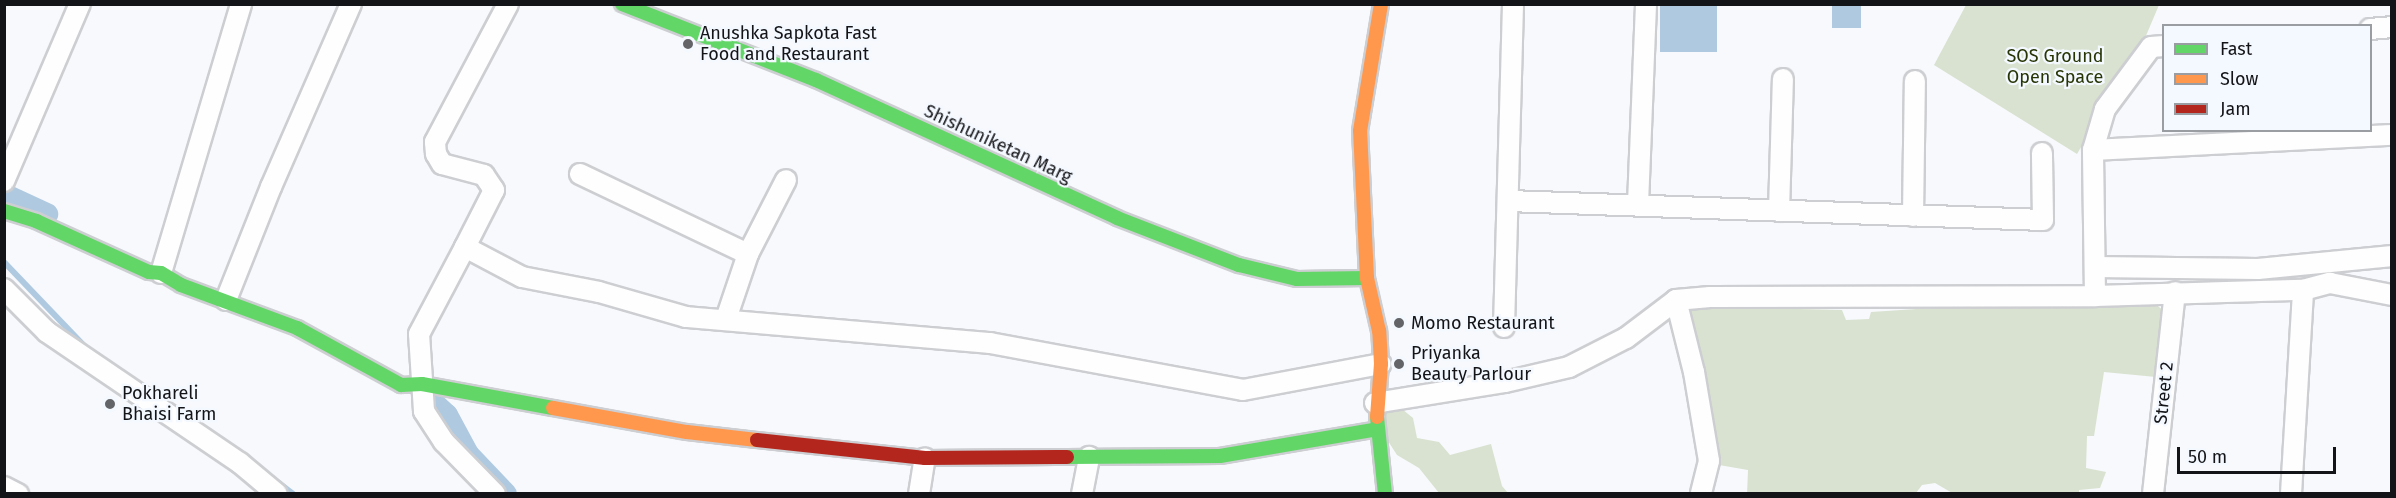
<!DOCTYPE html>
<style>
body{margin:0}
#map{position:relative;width:2396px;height:498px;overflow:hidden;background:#f7f9fc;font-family:"Fira Sans",sans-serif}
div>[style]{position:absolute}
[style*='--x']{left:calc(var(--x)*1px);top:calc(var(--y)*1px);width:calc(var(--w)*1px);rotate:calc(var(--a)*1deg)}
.green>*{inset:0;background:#d9e2d0}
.water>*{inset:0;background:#afcae0;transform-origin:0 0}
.stream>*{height:6px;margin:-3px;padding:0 3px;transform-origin:3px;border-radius:3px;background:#afcae0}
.canal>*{height:22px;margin:-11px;padding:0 11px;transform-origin:11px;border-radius:11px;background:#afcae0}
.roads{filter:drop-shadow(2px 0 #cdced1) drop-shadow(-2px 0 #cdced1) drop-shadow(0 2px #cdced1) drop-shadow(0 -2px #cdced1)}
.street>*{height:20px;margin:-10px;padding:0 10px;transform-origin:10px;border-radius:10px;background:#fefeff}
.fast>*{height:14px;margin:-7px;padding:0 7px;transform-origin:7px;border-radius:7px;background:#63d668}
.slow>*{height:14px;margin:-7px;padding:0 7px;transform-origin:7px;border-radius:7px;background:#ff974d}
.jam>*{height:14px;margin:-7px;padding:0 7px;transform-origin:7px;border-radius:7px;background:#b3261e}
.dots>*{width:16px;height:16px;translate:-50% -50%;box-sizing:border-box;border:3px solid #f4f8ff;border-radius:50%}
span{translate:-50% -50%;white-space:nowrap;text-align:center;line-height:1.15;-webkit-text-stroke:4.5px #f4f8ff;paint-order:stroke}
.poi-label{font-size:18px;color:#131417}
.left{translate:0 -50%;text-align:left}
.park-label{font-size:18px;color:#273505}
.street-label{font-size:18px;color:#131417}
.frame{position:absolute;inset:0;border:6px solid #131417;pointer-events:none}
.legend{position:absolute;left:2162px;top:24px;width:210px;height:108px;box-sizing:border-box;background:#f4f8ff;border:2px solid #9a9da2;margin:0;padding:8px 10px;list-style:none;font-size:18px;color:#131417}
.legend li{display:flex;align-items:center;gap:12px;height:30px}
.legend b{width:30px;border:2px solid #9a9da2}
.scale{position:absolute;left:2177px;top:447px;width:159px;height:27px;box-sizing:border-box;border:3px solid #131417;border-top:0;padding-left:8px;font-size:18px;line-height:21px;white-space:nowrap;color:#131417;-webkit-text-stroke:4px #f4f8ff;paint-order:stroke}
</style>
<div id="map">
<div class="green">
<div style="clip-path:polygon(1966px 5px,2159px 5px,2145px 38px,2077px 154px,1934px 65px)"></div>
<div style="clip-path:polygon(2154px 303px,2164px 311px,2156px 377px,2104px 372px,2094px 436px,2087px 436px,2086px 468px,2106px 472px,2100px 488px,2079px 490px,2079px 494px,1954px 494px,1935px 483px,1922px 485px,1916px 493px,1747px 494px,1748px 470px,1719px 465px,1708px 431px,1682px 306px,1842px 310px,1846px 320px,1869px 319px,1871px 312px,1947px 307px)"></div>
<div style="clip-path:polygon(1380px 405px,1397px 405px,1413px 418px,1417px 438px,1439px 442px,1450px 455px,1491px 444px,1502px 486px,1508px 493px,1439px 493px,1419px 468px,1397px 455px,1388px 441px)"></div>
</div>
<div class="water">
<div style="left:1660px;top:5px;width:57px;height:47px"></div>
<div style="left:1832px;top:5px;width:29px;height:23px"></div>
</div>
<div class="stream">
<div style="--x:4;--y:262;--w:123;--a:46.3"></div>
<div style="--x:272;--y:478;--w:26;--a:37"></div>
</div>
<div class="canal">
<div style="--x:10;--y:197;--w:41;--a:24.7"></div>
<div style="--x:435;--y:404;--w:16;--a:43"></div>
<div style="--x:447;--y:415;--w:44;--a:61.7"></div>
<div style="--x:468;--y:454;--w:55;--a:46.5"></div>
</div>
<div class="roads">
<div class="street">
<div style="--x:2370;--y:29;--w:22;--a:-5"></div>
<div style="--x:2093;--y:150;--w:299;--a:-2.9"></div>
<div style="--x:580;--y:174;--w:186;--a:25.5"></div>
<div style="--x:748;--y:254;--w:69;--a:108.7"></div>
<div style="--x:4;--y:181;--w:193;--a:-66.8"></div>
<div style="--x:1508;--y:201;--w:535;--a:2.03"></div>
<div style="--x:2043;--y:220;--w:67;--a:-90.9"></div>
<div style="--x:1638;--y:204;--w:200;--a:-87.7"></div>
<div style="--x:1779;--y:211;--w:132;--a:-88.3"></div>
<div style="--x:1913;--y:216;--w:135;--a:-89.2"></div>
<div style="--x:465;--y:247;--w:64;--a:-63"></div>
<div style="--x:494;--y:190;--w:18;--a:-124"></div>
<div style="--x:484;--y:175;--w:43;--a:-165.3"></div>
<div style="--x:442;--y:164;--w:12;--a:-121"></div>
<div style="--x:436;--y:154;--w:12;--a:-95"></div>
<div style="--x:435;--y:142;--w:156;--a:-62.1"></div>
<div style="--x:748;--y:254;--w:83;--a:-62.8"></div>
<div style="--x:2095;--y:267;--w:163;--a:0.7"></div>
<div style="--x:2258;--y:269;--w:135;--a:-5.5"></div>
<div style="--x:161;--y:273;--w:281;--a:-73.4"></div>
<div style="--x:4;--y:289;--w:61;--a:45"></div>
<div style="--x:47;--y:332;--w:233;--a:34.2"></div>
<div style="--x:240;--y:463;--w:48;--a:40"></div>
<div style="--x:2095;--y:296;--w:146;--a:-90.8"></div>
<div style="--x:2093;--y:150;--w:43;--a:-73.7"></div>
<div style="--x:2105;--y:109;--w:77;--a:-53.4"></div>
<div style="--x:2151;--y:47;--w:13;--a:-4"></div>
<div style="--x:226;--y:300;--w:122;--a:-68.3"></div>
<div style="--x:271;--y:187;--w:200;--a:-66.4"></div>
<div style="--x:1676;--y:300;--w:74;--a:76"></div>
<div style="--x:1694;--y:372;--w:90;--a:80.4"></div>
<div style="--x:1709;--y:461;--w:34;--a:104"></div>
<div style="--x:1504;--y:327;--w:323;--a:-88.4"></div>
<div style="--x:1375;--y:403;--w:132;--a:-9.2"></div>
<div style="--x:1505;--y:382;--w:66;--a:-13.2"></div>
<div style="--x:1569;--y:367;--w:64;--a:-27"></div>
<div style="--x:1626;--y:338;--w:63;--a:-37.2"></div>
<div style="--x:1676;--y:300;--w:34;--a:-5"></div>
<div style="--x:1710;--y:297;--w:385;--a:-0.1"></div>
<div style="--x:2095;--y:296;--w:208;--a:-1.7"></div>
<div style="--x:2303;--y:290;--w:28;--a:-15"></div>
<div style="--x:2330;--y:283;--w:63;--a:11"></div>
<div style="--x:4;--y:487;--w:16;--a:27"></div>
<div style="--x:495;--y:494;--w:73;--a:-134.4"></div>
<div style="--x:444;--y:442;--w:37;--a:-123"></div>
<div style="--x:424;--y:411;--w:77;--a:-93.7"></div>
<div style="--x:419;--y:334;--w:98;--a:-62.1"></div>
<div style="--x:465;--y:247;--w:64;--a:27.8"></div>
<div style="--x:522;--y:277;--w:78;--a:11"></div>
<div style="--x:599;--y:292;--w:91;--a:16"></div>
<div style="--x:686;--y:317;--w:305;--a:4.9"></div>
<div style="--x:990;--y:343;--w:257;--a:10.5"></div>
<div style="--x:1243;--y:390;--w:140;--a:-10.7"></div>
<div style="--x:919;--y:494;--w:36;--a:-81"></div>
<div style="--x:1082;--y:494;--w:38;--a:-79"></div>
<div style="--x:2153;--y:494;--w:203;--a:-83.8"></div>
<div style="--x:2291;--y:494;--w:204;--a:-86.6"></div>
</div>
<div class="fast">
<div style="--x:622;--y:4;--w:208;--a:21.4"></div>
<div style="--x:816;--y:80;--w:331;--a:24.6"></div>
<div style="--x:1117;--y:218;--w:131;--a:21.1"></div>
<div style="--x:1239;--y:265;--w:60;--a:13.6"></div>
<div style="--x:1297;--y:279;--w:70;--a:-0.8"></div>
<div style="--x:4;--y:211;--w:34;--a:17"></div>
<div style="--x:36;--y:221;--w:124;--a:24.3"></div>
<div style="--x:149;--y:272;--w:12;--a:5"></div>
<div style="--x:161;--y:273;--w:23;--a:31"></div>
<div style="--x:181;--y:285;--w:124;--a:20.3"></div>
<div style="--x:297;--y:328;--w:119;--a:28.7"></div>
<div style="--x:401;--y:385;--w:21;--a:-3"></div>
<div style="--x:422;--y:384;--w:133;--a:10.4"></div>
<div style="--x:1377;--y:417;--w:77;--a:84.1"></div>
<div style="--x:1067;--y:457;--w:153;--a:-0.4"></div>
<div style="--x:1220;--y:456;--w:160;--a:-9.7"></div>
</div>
<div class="slow">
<div style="--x:553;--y:408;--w:136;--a:10.2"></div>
<div style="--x:687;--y:432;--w:70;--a:6.5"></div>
<div style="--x:1377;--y:417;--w:53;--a:-85.7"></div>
<div style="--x:1381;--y:364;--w:33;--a:-93"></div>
<div style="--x:1379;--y:331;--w:54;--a:-102.8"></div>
<div style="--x:1367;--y:278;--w:147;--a:-92.7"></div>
<div style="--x:1360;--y:131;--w:129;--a:-80.6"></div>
</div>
<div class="jam">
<div style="--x:757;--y:440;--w:169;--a:6.1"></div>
<div style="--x:925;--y:458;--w:142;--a:-0.4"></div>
</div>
</div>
<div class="dots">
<div style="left:688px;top:44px;background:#636467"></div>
<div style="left:1399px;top:323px;background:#636467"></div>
<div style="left:1399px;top:364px;background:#636467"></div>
<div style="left:110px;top:404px;background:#636467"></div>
</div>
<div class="poi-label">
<span class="left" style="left:700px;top:44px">Anushka Sapkota Fast<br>Food and Restaurant</span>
<span class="left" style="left:1411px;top:323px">Momo Restaurant</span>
<span class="left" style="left:1411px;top:364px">Priyanka<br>Beauty Parlour</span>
<span class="left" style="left:122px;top:404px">Pokhareli<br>Bhaisi Farm</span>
</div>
<div class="park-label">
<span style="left:2055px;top:67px">SOS Ground<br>Open Space</span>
</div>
<div class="street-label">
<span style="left:998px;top:144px;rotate:25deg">Shishuniketan Marg</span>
<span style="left:2164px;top:393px;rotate:-84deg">Street 2</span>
</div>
<div class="frame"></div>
<ul class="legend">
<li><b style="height:8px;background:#63d668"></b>Fast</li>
<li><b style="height:8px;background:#ff974d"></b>Slow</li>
<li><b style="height:8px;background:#b3261e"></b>Jam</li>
</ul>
<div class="scale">50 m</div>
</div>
